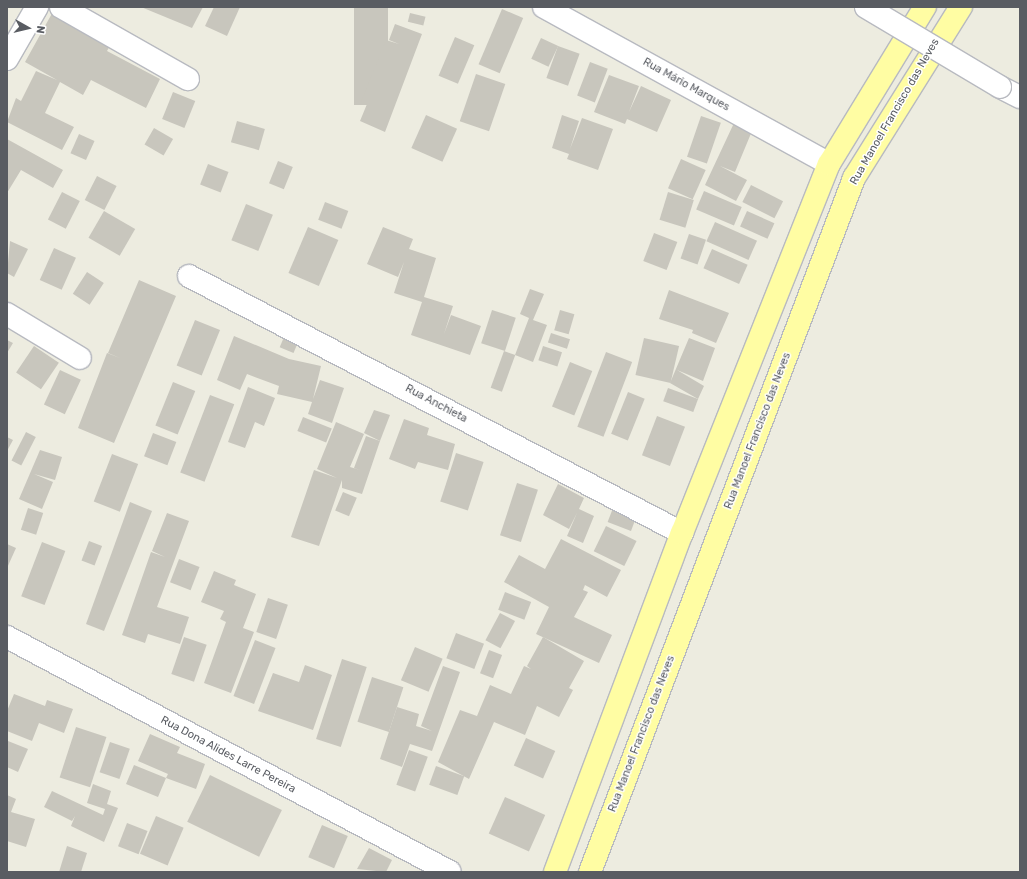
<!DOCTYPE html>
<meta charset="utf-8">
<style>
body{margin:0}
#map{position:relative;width:1027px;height:879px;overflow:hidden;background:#edece0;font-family:Rubik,sans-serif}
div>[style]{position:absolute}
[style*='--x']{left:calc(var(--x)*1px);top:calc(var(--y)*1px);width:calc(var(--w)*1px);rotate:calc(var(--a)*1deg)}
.building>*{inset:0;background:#c8c6bd;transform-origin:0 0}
.roads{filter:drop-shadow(1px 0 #b8bac0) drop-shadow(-1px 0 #b8bac0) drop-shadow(0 1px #b8bac0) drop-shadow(0 -1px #b8bac0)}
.minor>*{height:22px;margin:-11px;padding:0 11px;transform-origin:11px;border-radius:11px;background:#fff}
.major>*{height:22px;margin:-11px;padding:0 11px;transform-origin:11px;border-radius:11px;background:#fffda3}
.bridges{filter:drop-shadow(1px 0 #b8bac0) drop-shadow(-1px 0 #b8bac0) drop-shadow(0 1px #b8bac0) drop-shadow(0 -1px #b8bac0)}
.minor-bridge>*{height:22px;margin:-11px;padding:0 11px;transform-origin:11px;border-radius:11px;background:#fff}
span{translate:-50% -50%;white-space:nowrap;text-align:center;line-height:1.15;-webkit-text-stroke:3px #fff;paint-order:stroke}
.street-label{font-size:11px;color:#595c62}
.frame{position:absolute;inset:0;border:8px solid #595c62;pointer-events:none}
.north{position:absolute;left:8px;top:8px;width:40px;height:40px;-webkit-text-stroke:3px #fff;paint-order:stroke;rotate:98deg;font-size:11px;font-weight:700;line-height:16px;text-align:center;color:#595c62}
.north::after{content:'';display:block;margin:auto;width:14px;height:18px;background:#595c62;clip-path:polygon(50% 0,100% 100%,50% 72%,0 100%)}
</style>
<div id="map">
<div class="building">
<div style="clip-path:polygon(141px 7px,203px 7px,192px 28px)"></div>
<div style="clip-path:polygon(214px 7px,240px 7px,227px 36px,205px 26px)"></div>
<div style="left:354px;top:7px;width:34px;height:98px"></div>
<div style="clip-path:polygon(55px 8px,113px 40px,107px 51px,160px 79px,146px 108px,91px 80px,83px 95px,60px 82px,45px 113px,74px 127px,62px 150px,7px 122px,16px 98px,21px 101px,36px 71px,57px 80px,25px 62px)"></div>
<div style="left:502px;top:9px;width:23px;height:60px;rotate:23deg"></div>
<div style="left:410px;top:13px;width:16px;height:9px;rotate:14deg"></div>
<div style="clip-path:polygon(395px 24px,422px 34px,385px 132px,360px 121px,367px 104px,361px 102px,386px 40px,399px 44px,389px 40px)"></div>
<div style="left:455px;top:37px;width:21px;height:42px;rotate:23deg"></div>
<div style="left:541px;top:38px;width:19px;height:23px;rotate:25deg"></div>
<div style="left:558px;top:46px;width:23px;height:34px;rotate:20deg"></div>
<div style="left:590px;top:62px;width:19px;height:36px;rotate:21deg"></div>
<div style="left:476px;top:74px;width:31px;height:50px;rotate:19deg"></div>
<div style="clip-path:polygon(609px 75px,639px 86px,629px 112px,641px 86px,671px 100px,657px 132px,627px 119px,625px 124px,594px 112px)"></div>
<div style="left:173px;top:92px;width:24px;height:29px;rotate:22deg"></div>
<div style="left:426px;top:115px;width:34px;height:36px;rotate:24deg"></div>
<div style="clip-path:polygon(562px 115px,579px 121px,570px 149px,582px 118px,613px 129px,598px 170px,567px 159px,569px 154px,552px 148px)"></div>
<div style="left:701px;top:116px;width:21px;height:43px;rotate:19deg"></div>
<div style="left:237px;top:121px;width:29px;height:22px;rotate:16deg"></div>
<div style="clip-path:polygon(734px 123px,752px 131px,735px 172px,720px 166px,747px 180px,736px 201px,705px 185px)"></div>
<div style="left:154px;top:128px;width:22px;height:19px;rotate:30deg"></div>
<div style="left:79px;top:134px;width:17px;height:21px;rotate:24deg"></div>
<div style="clip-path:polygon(7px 139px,63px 170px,53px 188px,21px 170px,7px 193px)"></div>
<div style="left:681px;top:159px;width:27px;height:32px;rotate:24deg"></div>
<div style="left:278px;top:161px;width:16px;height:24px;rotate:22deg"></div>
<div style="left:208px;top:164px;width:22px;height:22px;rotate:21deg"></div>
<div style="left:97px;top:176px;width:22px;height:27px;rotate:27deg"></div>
<div style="left:751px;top:185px;width:36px;height:19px;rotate:27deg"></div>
<div style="left:704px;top:191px;width:41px;height:20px;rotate:23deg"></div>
<div style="left:62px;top:192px;width:20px;height:31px;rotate:27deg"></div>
<div style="left:668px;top:192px;width:27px;height:29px;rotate:17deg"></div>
<div style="left:325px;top:202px;width:25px;height:19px;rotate:21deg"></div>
<div style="left:246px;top:204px;width:29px;height:39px;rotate:22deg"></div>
<div style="left:104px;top:211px;width:36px;height:31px;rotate:30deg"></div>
<div style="left:747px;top:211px;width:30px;height:17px;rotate:24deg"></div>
<div style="left:715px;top:222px;width:46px;height:21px;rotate:24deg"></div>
<div style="left:308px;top:227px;width:33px;height:50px;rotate:23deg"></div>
<div style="clip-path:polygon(383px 227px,413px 239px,409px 249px,436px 258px,424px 297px,453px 306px,444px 334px,451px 315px,481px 326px,470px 355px,411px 335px,422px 302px,394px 293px,404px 262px,398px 277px,367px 264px)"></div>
<div style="left:654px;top:233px;width:25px;height:30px;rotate:21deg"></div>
<div style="left:689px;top:234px;width:18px;height:26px;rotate:19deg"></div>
<div style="clip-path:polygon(10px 241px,28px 249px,14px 277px,7px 273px)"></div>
<div style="left:54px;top:248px;width:24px;height:35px;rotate:24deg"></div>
<div style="left:712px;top:249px;width:39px;height:21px;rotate:24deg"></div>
<div style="left:87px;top:272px;width:20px;height:26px;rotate:33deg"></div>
<div style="clip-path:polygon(139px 280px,176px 296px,114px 443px,78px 428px,107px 353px,120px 358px,108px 353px)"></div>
<div style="clip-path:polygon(530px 289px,544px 294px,533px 320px,547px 325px,533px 362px,515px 355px,529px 318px,520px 314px)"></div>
<div style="clip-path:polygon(669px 290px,729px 313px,716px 343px,692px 333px,693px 330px,659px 319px)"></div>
<div style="left:492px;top:310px;width:25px;height:35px;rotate:18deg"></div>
<div style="left:560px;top:310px;width:15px;height:21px;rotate:16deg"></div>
<div style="left:195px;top:320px;width:27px;height:49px;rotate:22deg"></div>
<div style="left:551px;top:333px;width:20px;height:10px;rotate:18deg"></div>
<div style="clip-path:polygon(234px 336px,289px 359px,321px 366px,313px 399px,320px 380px,344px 388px,332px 423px,308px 414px,312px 402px,277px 394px,279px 386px,247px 374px,240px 390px,217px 380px)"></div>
<div style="left:284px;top:337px;width:15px;height:11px;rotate:23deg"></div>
<div style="left:644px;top:338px;width:36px;height:38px;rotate:13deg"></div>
<div style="clip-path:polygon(689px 338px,715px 348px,703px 381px,677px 370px,704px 386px,698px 399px,670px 383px)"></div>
<div style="clip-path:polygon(7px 340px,13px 343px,7px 353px)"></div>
<div style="left:34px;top:346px;width:30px;height:32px;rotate:34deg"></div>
<div style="left:543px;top:346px;width:20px;height:15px;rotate:18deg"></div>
<div style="left:504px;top:351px;width:12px;height:39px;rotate:20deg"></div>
<div style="left:606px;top:352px;width:28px;height:80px;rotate:21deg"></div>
<div style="left:570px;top:362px;width:24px;height:48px;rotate:22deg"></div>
<div style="left:60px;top:370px;width:23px;height:38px;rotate:25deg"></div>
<div style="left:173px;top:382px;width:24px;height:47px;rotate:22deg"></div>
<div style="clip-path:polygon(248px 387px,275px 398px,264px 426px,255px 422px,245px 448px,228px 442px)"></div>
<div style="left:668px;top:388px;width:32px;height:14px;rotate:20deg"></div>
<div style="left:628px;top:392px;width:18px;height:45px;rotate:22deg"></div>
<div style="left:210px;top:395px;width:26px;height:83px;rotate:21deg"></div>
<div style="clip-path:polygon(374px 410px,390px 415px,380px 441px,364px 433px)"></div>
<div style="left:657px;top:416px;width:30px;height:42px;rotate:21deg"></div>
<div style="left:303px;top:417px;width:31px;height:15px;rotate:22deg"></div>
<div style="clip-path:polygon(404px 419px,429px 428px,427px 435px,455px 444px,448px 470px,418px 462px,415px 469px,389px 459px)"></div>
<div style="clip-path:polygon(336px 422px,364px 434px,350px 467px,360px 470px,354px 468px,366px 436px,380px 441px,362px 494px,342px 488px,342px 480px,319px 546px,291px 537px,314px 470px,337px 478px,317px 469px)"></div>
<div style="left:26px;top:432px;width:11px;height:32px;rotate:27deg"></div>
<div style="left:153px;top:433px;width:25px;height:25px;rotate:21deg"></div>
<div style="clip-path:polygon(7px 437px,13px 440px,7px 451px)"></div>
<div style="clip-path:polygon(40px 450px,62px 457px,55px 480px,34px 474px,53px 482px,42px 509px,19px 499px)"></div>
<div style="left:456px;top:453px;width:29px;height:51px;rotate:18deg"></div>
<div style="left:112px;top:454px;width:28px;height:51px;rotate:21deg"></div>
<div style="left:517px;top:483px;width:22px;height:55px;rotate:18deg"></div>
<div style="clip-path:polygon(558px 484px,584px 498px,579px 509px,594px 516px,583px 543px,567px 536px,577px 513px,569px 529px,543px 515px)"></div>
<div style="left:343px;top:492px;width:15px;height:20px;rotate:23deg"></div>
<div style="clip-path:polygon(130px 502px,152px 511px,104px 631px,86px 624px)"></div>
<div style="left:28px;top:508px;width:16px;height:23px;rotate:18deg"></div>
<div style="left:613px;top:508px;width:25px;height:15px;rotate:21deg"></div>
<div style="clip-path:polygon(167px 513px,189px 521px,157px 607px,189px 617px,180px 644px,148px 634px,145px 643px,122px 635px,151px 552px,165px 557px,152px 551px)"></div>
<div style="left:606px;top:526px;width:34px;height:28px;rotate:26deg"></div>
<div style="clip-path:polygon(561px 539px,621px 570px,607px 597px,585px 585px,583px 590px,588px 592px,574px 617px,612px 635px,599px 663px,536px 634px,549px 607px,504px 582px,519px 555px,545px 569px)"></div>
<div style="left:89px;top:541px;width:14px;height:21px;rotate:21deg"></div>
<div style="left:42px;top:542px;width:25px;height:58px;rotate:21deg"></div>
<div style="clip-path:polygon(7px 544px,16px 548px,7px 568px)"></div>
<div style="left:179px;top:559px;width:22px;height:25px;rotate:21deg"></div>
<div style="clip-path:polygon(214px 571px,236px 580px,234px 585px,256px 594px,243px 628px,254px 632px,231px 693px,204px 683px,226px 622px,220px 619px,224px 611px,201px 602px)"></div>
<div style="left:505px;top:592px;width:28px;height:19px;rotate:21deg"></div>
<div style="left:268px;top:598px;width:21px;height:36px;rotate:19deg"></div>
<div style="left:500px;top:613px;width:17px;height:31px;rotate:28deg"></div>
<div style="left:456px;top:633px;width:30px;height:27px;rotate:21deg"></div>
<div style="left:184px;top:637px;width:24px;height:39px;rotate:19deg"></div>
<div style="clip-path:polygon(543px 637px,584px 661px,569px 688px,573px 690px,559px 717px,537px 706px,525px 735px,494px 722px,469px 779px,438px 762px,460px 710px,477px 716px,490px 685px,511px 694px,524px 666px,531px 669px,527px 666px)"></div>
<div style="left:255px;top:640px;width:22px;height:60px;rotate:21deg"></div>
<div style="left:415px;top:647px;width:30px;height:36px;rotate:23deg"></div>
<div style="left:489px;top:650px;width:14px;height:25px;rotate:21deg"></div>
<div style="left:342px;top:659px;width:26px;height:84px;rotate:18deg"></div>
<div style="clip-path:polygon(305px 665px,332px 675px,313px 730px,258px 711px,273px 673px,299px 682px)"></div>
<div style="clip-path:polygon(443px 666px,460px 672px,432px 751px,410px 744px,402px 767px,380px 759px,397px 707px,419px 714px,416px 726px,432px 731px,421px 726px)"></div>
<div style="left:372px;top:677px;width:33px;height:47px;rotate:18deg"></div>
<div style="clip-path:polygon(14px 694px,45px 706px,47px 700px,73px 709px,64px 733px,39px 723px,32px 741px,7px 731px,7px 711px)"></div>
<div style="left:76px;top:727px;width:32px;height:53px;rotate:18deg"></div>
<div style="clip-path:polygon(150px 734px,180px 747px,177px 753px,205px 764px,196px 789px,166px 778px,158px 797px,126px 784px,134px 765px,166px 778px,168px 774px,138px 761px)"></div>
<div style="left:526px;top:738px;width:32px;height:30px;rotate:24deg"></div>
<div style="clip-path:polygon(8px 741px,28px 749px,18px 772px,7px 767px)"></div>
<div style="left:110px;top:742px;width:21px;height:32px;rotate:19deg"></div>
<div style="left:409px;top:750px;width:20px;height:37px;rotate:20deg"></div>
<div style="left:436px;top:766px;width:30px;height:20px;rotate:20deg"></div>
<div style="left:210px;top:775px;width:80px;height:52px;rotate:26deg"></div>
<div style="clip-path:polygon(93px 784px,111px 791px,107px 804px,118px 808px,104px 842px,71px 826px,75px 816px,72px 821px,44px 807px,52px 791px,103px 815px,105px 809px,87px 803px)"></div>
<div style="clip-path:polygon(7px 795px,16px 799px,11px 812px,35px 819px,26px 847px,7px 841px)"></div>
<div style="left:505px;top:797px;width:44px;height:40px;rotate:24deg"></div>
<div style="left:156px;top:816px;width:30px;height:41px;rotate:23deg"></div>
<div style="left:127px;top:823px;width:22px;height:25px;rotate:21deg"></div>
<div style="left:322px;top:825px;width:28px;height:35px;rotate:23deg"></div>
<div style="clip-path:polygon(67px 846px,87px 853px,81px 872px,59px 872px)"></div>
<div style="clip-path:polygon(369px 848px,392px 860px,386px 872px,357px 869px)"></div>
</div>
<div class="roads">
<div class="minor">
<div style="--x:61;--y:7;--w:146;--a:29.6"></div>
<div style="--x:544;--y:7;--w:325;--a:28.8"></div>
<div style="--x:7;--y:59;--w:60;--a:-60"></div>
<div style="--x:1000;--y:87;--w:22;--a:27"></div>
<div style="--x:189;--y:276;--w:556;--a:27.53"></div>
<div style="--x:7;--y:314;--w:85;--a:31.1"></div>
<div style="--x:7;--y:637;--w:501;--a:27.94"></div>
</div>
<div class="major">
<div style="--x:555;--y:872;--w:362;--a:-69.5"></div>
<div style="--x:682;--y:533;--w:397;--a:-68.3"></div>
<div style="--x:829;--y:164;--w:184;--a:-58.6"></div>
<div style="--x:590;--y:872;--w:743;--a:-69.17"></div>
<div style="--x:854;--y:178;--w:202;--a:-58"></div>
</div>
</div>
<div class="bridges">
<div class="minor-bridge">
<div style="--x:866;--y:7;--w:156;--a:30.8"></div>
</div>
</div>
<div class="street-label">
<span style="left:686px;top:85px;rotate:29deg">Rua Mário Marques</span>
<span style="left:895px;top:112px;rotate:-60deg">Rua Manoel Francisco das Neves</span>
<span style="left:436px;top:404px;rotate:28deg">Rua Anchieta</span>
<span style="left:758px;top:431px;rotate:-69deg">Rua Manoel Francisco das Neves</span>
<span style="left:642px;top:734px;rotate:-69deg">Rua Manoel Francisco das Neves</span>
<span style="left:228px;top:755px;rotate:28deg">Rua Dona Alides Larre Pereira</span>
</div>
<div class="frame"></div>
<div class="north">N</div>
</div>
